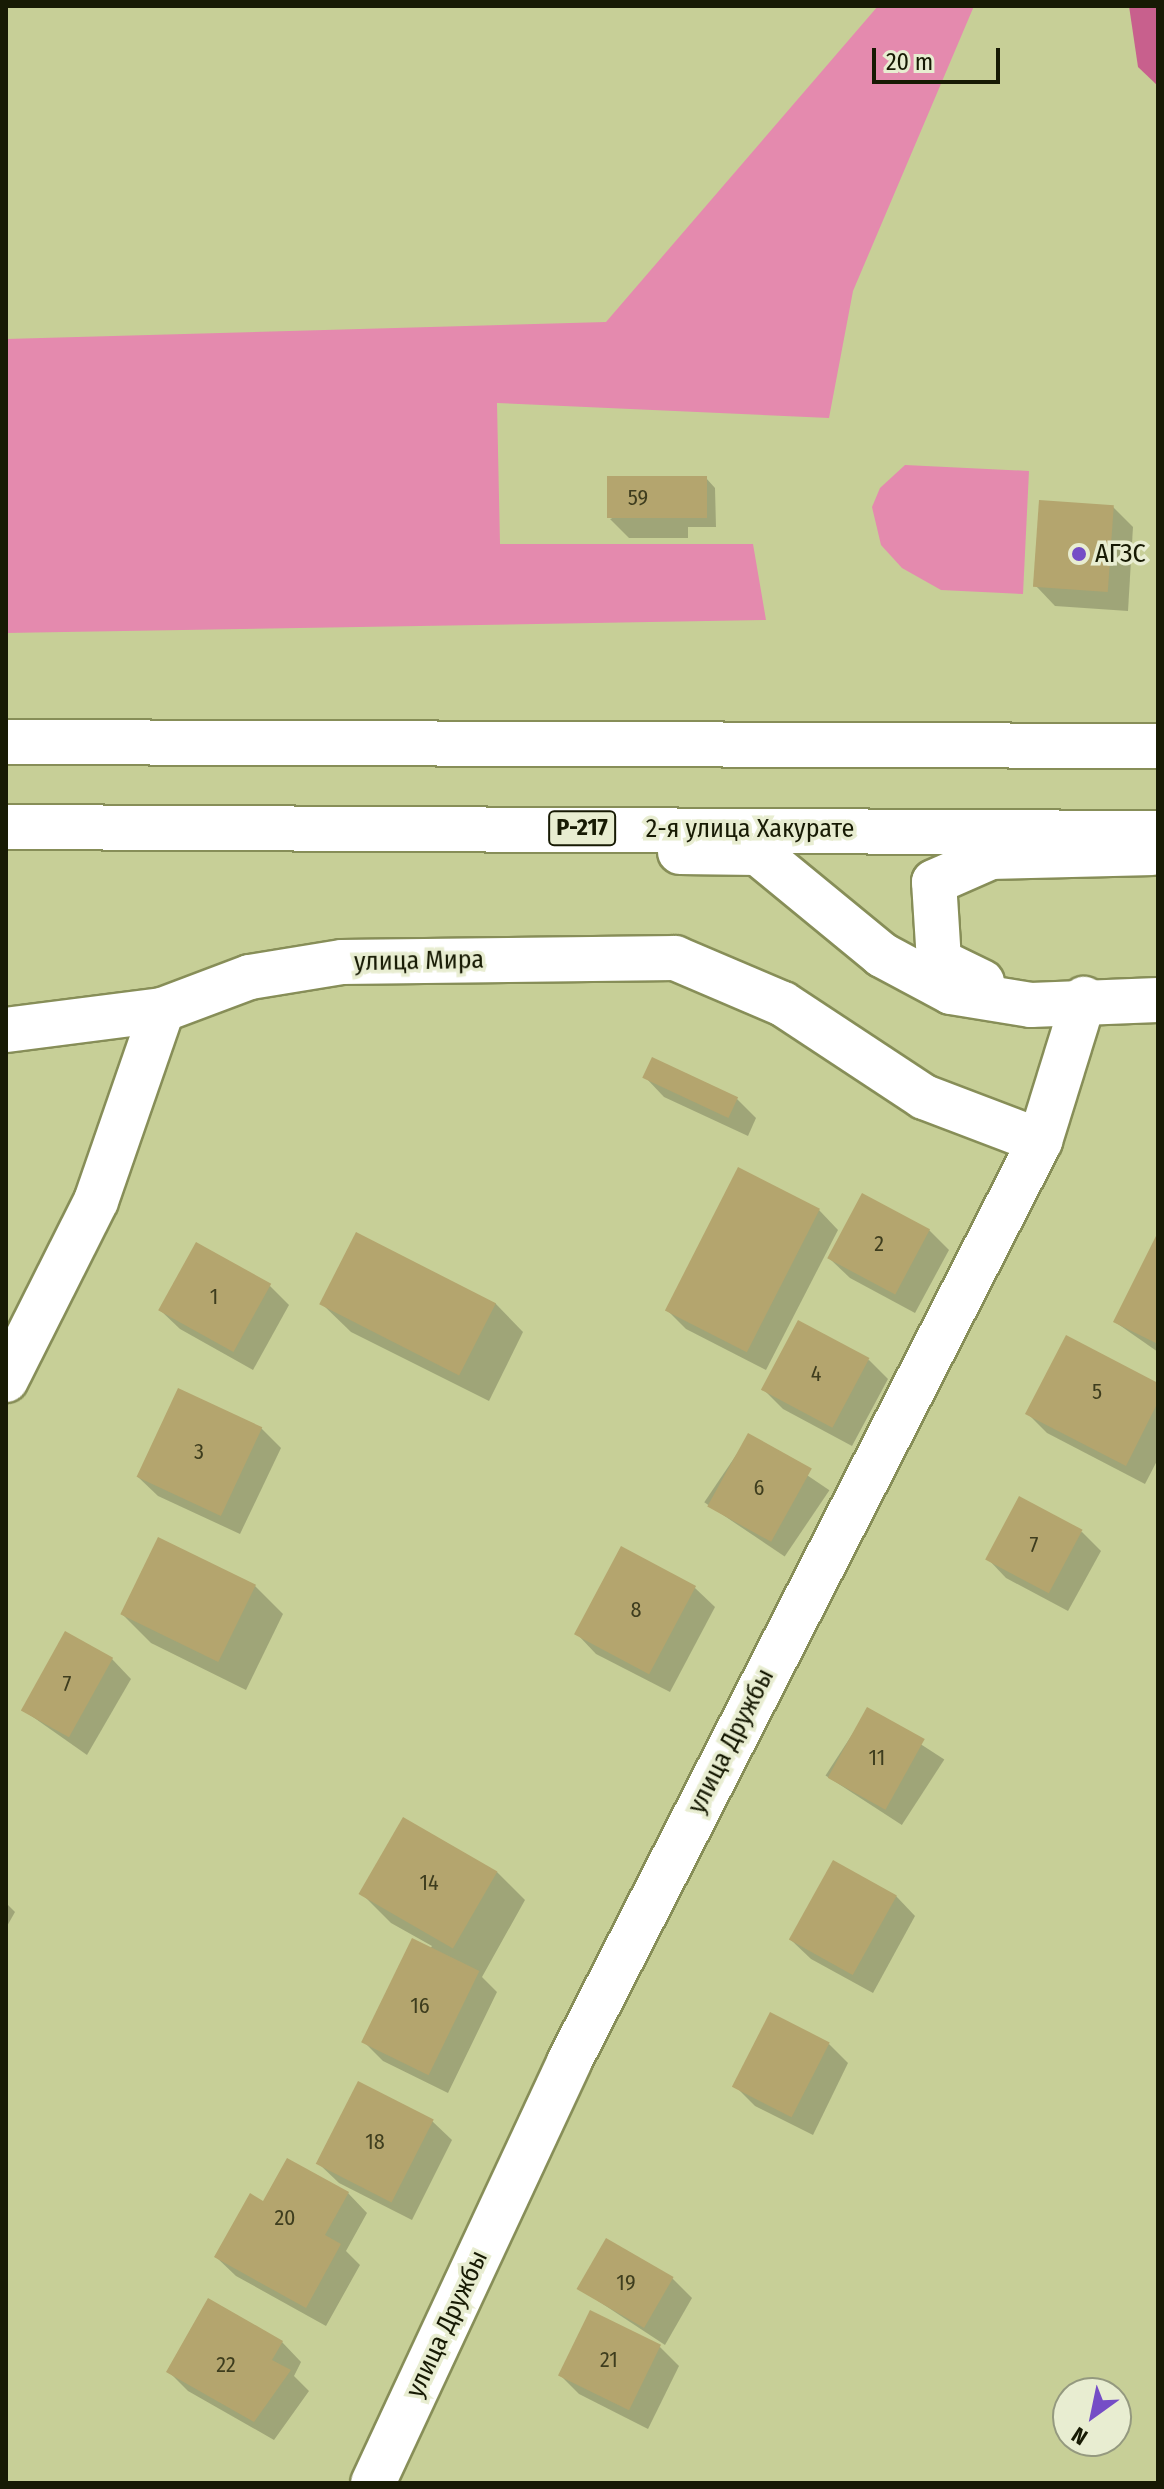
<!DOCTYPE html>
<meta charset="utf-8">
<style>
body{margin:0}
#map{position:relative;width:1164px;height:2489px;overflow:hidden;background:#c7cf97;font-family:"Fira Sans Condensed",sans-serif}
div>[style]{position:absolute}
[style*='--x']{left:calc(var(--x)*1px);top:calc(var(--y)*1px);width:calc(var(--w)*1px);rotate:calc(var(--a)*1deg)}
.green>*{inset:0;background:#e48aae}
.forest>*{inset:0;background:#c8608d}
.shadow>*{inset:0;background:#0003;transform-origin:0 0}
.building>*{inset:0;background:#b4a56e;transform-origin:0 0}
.roads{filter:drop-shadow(2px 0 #878e58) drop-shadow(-2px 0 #878e58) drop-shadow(0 2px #878e58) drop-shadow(0 -2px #878e58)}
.minor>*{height:44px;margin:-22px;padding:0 22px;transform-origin:22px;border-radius:22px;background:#fff}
.primary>*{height:44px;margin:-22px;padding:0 22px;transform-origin:22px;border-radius:22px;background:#fff}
.dots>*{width:22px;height:22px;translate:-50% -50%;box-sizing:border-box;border:4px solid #e8edd1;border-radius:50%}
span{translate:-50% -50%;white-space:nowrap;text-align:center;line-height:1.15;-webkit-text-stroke:7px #e8edd1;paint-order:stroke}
.number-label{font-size:22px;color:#3e3d1e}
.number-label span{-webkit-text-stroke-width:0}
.shield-label span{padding:2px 6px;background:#e8edd1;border:2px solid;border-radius:6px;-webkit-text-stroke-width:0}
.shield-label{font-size:24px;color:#171a04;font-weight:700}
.poi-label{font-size:26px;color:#171a04}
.left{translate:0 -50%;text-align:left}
.street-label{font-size:26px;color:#171a04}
.frame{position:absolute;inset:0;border:8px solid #171a04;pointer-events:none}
.north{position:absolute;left:1052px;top:2377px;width:80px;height:80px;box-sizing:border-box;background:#e8edd1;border:2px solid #94997f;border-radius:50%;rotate:213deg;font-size:22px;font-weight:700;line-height:32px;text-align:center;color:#171a04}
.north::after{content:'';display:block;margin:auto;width:28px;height:36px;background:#754dc6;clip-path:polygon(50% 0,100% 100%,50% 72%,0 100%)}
.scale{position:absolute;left:872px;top:48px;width:128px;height:36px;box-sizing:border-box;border:4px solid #171a04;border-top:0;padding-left:10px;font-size:24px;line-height:28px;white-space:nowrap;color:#171a04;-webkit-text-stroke:6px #e8edd1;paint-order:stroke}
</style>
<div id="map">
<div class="green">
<div style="clip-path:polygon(878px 6px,974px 6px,853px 291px,829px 418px,497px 403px,500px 544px,753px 544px,766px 620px,6px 633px,6px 339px,606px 322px)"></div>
<div style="clip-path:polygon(905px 465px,1029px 471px,1023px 594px,941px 590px,902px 568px,881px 545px,872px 507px,880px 488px)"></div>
</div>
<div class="forest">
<div style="clip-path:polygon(1129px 6px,1158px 6px,1158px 86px,1138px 67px)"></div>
</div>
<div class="shadow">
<div style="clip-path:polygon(706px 478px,715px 488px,716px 527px,688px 527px,688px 538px,629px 538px,610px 519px)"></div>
<div style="clip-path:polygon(1113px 507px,1133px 527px,1128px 611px,1055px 606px,1036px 586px)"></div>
<div style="clip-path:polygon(653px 1059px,737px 1099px,756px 1118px,748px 1136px,664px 1097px,645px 1077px)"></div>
<div style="clip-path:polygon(819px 1210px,838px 1230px,766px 1370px,686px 1329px,667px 1310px)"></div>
<div style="clip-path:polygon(929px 1230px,949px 1250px,915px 1313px,850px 1278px,830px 1259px)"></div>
<div style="clip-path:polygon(1158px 1236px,1158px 1352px,1115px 1322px)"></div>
<div style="clip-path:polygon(270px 1286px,289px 1305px,253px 1370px,180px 1329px,160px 1310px)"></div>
<div style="clip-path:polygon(495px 1303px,523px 1332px,489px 1401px,351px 1332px,322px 1304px)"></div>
<div style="clip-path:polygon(869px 1360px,888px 1379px,852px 1446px,783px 1409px,764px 1390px)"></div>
<div style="clip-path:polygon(1158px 1385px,1158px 1459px,1145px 1484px,1047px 1433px,1028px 1414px)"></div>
<div style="clip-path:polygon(261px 1428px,281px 1448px,240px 1534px,158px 1496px,138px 1477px)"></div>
<div style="left:749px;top:1436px;width:97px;height:80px;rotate:34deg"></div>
<div style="clip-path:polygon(1082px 1532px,1101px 1551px,1068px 1611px,1006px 1578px,987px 1558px)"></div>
<div style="clip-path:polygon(622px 1549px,695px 1588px,715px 1607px,670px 1692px,596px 1654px,577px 1634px)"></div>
<div style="clip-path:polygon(255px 1586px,283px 1614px,246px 1690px,151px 1643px,123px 1615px)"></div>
<div style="clip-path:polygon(112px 1659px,131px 1679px,87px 1755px,23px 1710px)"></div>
<div style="left:868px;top:1710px;width:91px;height:78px;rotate:33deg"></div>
<div style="clip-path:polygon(497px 1872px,525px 1900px,482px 1977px,497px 1992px,448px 2093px,383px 2061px,363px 2041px,432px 1946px,391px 1923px,362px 1894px)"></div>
<div style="clip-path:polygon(896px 1896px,915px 1916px,873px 1993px,811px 1959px,791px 1940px)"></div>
<div style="clip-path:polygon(6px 1903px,15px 1912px,6px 1928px)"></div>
<div style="clip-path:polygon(829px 2044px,848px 2063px,813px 2135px,755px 2106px,736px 2087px)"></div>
<div style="clip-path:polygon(432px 2121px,452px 2140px,412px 2220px,339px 2183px,319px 2164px)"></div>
<div style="clip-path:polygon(348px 2193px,367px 2213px,346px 2251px,360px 2265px,326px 2326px,236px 2276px,216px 2257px,264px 2204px)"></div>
<div style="clip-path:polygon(672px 2278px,692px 2298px,665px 2345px,580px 2289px)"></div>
<div style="clip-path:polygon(282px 2342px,301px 2362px,294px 2376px,309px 2391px,274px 2440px,188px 2391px,169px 2372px)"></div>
<div style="clip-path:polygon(660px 2347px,679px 2366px,648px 2429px,579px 2394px,560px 2375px)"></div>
</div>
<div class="building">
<div style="left:707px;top:476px;width:42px;height:100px;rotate:90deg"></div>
<div style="left:1039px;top:500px;width:75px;height:87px;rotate:4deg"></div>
<div style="left:652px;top:1057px;width:95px;height:23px;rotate:25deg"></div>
<div style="left:738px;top:1167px;width:92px;height:161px;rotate:27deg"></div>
<div style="left:862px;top:1193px;width:77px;height:74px;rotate:28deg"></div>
<div style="left:356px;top:1232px;width:157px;height:81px;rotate:27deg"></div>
<div style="clip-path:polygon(1158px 1232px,1158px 1344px,1113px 1322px)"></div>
<div style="left:196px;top:1242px;width:86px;height:78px;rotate:29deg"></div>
<div style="left:798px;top:1320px;width:81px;height:79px;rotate:28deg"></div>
<div style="clip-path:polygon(1066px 1335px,1158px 1383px,1158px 1402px,1126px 1466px,1025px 1414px)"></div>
<div style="left:178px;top:1388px;width:93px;height:98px;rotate:25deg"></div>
<div style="left:748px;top:1433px;width:73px;height:84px;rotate:29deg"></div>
<div style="left:1019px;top:1496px;width:72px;height:72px;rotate:28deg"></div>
<div style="left:158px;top:1537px;width:109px;height:86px;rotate:26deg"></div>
<div style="left:621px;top:1546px;width:85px;height:100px;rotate:28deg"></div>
<div style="left:65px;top:1631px;width:55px;height:91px;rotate:29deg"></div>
<div style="left:867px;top:1707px;width:66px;height:81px;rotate:29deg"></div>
<div style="left:403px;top:1817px;width:109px;height:89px;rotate:30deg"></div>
<div style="left:833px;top:1860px;width:73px;height:91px;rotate:29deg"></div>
<div style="left:412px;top:1938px;width:75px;height:116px;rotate:26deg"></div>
<div style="left:770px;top:2012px;width:67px;height:84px;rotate:27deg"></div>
<div style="left:358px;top:2081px;width:85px;height:93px;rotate:27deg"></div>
<div style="clip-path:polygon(287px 2158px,349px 2192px,325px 2235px,341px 2244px,306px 2308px,214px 2257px,250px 2193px,263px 2201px)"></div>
<div style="left:606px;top:2238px;width:78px;height:59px;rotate:30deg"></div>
<div style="clip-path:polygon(208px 2298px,283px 2341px,272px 2360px,291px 2370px,254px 2422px,166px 2372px)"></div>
<div style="left:590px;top:2310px;width:79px;height:73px;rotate:26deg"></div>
</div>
<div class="roads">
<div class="minor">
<div style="--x:680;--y:852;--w:78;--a:0.7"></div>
<div style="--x:758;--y:853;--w:161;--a:39.4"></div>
<div style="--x:882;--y:955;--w:78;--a:28.2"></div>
<div style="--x:951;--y:992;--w:81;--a:9.2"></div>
<div style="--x:1031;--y:1005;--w:127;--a:-2.3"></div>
<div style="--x:982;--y:982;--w:48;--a:-154"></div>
<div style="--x:939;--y:961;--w:79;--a:-93.6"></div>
<div style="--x:934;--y:882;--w:62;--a:-23.7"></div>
<div style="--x:991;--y:857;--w:161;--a:-1.4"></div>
<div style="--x:6;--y:1030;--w:157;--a:-7.3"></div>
<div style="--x:6;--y:1380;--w:200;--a:-63.3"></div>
<div style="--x:96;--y:1201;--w:202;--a:-70.9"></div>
<div style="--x:162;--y:1010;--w:94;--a:-20.6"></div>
<div style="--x:250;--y:977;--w:93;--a:-9.3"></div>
<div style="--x:342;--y:962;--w:333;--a:-0.7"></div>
<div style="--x:675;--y:958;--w:117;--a:23.1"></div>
<div style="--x:783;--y:1004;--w:169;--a:33.4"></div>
<div style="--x:924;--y:1097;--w:124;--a:20.8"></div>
<div style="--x:373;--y:2483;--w:464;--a:-65"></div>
<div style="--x:569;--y:2062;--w:1034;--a:-62.91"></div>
<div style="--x:1040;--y:1141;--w:149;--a:-72.8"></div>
</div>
<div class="primary">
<div style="--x:6;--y:742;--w:1152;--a:0.2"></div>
<div style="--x:6;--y:827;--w:1152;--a:0.3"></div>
</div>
</div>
<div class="dots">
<div style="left:1079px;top:554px;background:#754dc6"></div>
</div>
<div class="number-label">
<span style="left:638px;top:498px">59</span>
<span style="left:879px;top:1244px">2</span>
<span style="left:214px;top:1297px">1</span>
<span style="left:816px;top:1374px">4</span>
<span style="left:1097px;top:1392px">5</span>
<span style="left:199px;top:1452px">3</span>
<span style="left:759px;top:1488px">6</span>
<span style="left:1034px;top:1545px">7</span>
<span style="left:636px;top:1610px">8</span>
<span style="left:67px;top:1684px">7</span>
<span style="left:877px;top:1758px">11</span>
<span style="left:429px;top:1883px">14</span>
<span style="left:420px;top:2006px">16</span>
<span style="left:375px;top:2142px">18</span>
<span style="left:285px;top:2218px">20</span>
<span style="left:626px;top:2283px">19</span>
<span style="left:609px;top:2360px">21</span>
<span style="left:226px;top:2365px">22</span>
</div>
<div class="shield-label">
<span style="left:582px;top:828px">Р-217</span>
</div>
<div class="poi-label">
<span class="left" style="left:1095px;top:554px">АГЗС</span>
</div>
<div class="street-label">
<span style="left:750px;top:829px">2-я улица Хакурате</span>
<span style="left:419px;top:961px;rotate:-1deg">улица Мира</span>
<span style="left:731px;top:1741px;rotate:-63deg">улица Дружбы</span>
<span style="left:447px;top:2324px;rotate:-65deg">улица Дружбы</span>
</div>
<div class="frame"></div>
<div class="north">N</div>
<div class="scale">20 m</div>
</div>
